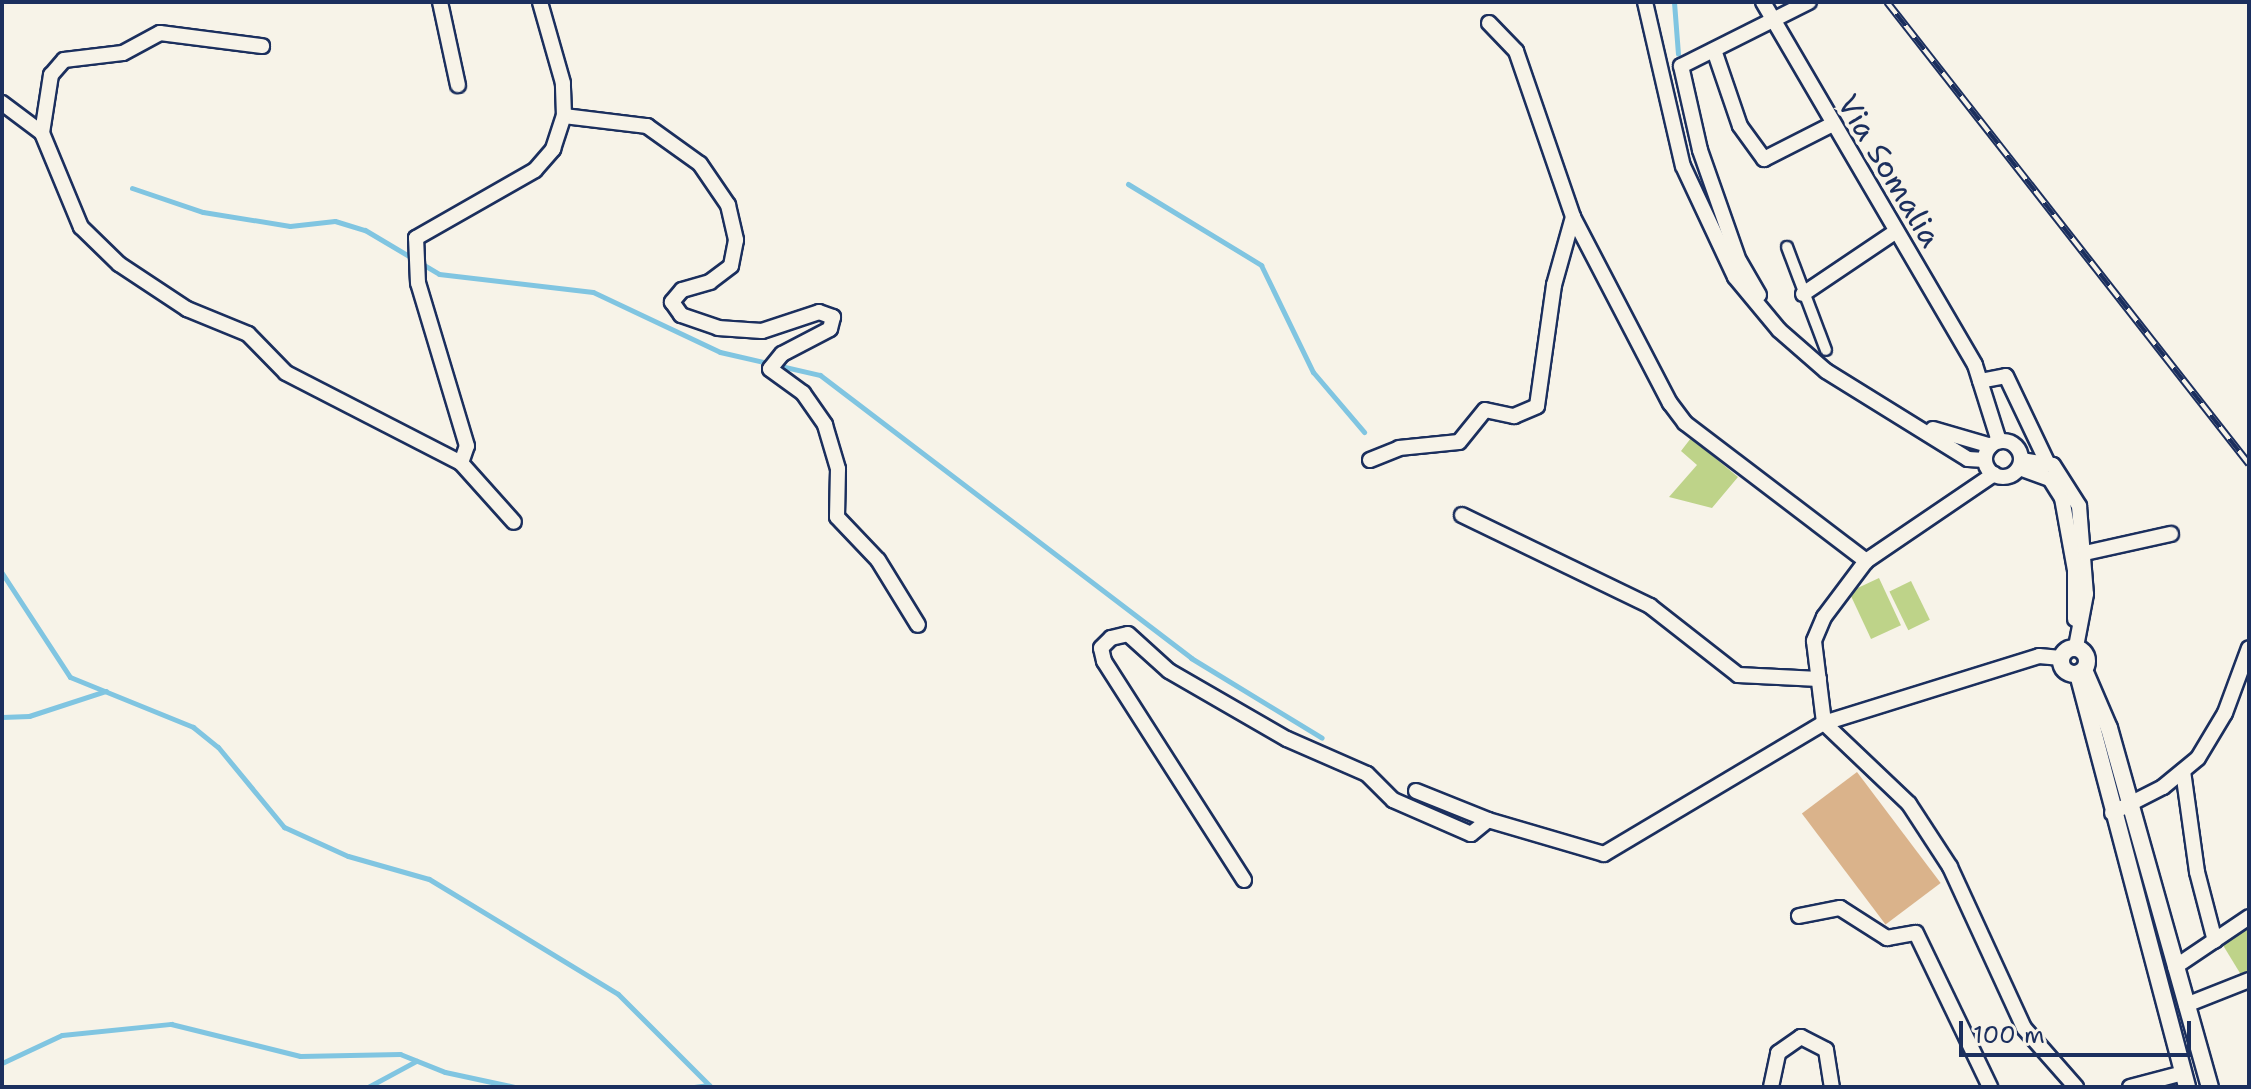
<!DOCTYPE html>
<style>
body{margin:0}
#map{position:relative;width:2251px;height:1089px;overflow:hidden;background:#f7f3e8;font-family:"Shantell Sans",sans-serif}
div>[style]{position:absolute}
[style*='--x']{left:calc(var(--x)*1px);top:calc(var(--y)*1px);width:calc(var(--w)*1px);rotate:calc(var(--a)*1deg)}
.green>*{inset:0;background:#bed389;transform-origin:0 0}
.stream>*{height:5px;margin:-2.5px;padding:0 2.5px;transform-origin:2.5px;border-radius:2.5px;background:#80c5e1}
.building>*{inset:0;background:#dab38b;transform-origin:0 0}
.roads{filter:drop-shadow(2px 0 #1b2f5e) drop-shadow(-2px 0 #1b2f5e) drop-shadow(0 2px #1b2f5e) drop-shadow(0 -2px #1b2f5e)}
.pedestrian>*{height:10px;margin:-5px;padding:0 5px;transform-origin:5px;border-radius:5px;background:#f7f3e8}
.minor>*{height:14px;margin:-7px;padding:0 7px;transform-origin:7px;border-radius:7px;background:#f7f3e8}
.minor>.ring{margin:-7px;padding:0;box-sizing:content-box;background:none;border:14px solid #f7f3e8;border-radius:50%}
.tertiary>*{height:16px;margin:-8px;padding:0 8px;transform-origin:8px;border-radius:8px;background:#f7f3e8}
.tertiary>.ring{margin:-8px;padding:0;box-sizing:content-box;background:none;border:16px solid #f7f3e8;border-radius:50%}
.rail>*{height:8px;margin-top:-4px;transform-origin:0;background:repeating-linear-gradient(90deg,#f7f3e8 0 15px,#1b2f5e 0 30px);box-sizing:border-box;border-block:2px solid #1b2f5e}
span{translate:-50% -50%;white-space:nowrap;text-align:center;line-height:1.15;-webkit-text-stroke:8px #f7f3e8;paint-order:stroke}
.street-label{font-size:30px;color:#1b2f5e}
.frame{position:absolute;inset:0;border:4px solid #1b2f5e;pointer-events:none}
.scale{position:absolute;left:1959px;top:1021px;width:232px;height:36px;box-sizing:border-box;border:4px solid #1b2f5e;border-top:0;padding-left:10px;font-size:24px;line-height:28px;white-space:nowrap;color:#1b2f5e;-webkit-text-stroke:6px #f7f3e8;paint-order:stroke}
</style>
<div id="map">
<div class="green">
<div style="clip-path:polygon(1691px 438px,1738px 477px,1712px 508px,1669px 497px,1697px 465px,1681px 451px)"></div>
<div style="left:1879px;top:578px;width:52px;height:33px;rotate:65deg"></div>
<div style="left:1911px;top:581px;width:43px;height:24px;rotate:64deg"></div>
<div style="clip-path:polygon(2249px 926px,2249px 975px,2243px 978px,2221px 942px)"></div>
</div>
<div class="stream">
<div style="--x:1674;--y:2;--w:52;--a:85.6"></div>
<div style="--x:1128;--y:184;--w:156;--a:31.3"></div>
<div style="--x:1261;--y:265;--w:119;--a:64.1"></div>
<div style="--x:1313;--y:372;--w:79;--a:49.6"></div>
<div style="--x:132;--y:188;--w:75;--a:18.7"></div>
<div style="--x:203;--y:212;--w:88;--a:9.1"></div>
<div style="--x:290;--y:226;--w:45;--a:-6.3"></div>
<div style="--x:335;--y:221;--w:31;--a:17"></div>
<div style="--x:365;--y:230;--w:86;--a:30.7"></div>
<div style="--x:439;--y:274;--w:155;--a:6.7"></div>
<div style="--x:593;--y:292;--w:140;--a:25.3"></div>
<div style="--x:720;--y:352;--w:103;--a:13"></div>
<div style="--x:820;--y:375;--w:467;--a:37.3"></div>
<div style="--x:1191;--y:658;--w:153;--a:31.4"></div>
<div style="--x:2;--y:573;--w:124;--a:56.8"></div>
<div style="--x:70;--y:677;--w:133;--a:22.1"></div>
<div style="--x:193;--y:727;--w:32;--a:39"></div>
<div style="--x:218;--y:747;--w:104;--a:50.5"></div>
<div style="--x:284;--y:827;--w:70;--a:24.4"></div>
<div style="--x:348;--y:856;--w:84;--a:15.9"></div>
<div style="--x:429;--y:879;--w:221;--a:31.3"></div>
<div style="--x:618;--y:994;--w:132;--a:45"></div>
<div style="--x:2;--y:717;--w:27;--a:-2"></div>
<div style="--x:29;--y:716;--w:81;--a:-18"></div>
<div style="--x:2;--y:1063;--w:66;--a:-25"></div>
<div style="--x:62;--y:1035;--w:110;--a:-5.8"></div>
<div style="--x:171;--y:1024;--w:133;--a:13.9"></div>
<div style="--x:300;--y:1056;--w:100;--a:-1.1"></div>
<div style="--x:400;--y:1054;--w:48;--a:21.8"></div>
<div style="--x:445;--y:1072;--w:72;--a:12.1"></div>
<div style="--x:368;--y:1087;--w:55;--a:-28.4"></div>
<div style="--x:694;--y:1087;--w:15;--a:-8"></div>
</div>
<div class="building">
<div style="left:1857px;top:772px;width:139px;height:69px;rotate:53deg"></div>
</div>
<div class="roads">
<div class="pedestrian">
<div style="--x:1787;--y:247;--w:110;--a:69.3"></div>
</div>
<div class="minor">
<div style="--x:440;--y:2;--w:85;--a:77.8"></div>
<div style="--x:1645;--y:2;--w:168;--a:77"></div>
<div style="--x:1683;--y:166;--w:123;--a:64.9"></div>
<div style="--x:1735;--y:277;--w:69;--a:50.3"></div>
<div style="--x:1779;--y:330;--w:62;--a:41.1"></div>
<div style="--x:1826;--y:371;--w:167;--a:31.8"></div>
<div style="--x:1968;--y:459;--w:17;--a:3"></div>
<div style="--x:1763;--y:2;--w:420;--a:59.7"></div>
<div style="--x:1975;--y:365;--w:80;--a:72.5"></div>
<div style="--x:1489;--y:23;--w:39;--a:46"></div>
<div style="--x:1516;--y:51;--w:176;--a:71"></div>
<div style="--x:1573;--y:217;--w:210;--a:62.5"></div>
<div style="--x:1670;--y:403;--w:25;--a:53"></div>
<div style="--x:1685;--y:423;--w:228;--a:37.3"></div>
<div style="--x:1714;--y:50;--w:80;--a:71.1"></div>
<div style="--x:1740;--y:126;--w:41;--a:54"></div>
<div style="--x:1764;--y:159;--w:75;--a:-26.9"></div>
<div style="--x:2;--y:103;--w:50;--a:36.9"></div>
<div style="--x:42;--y:133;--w:102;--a:67.5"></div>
<div style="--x:81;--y:227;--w:53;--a:44.2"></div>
<div style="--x:119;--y:264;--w:82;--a:33.5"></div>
<div style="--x:187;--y:309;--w:66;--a:22.3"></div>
<div style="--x:248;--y:334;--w:54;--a:45.7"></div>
<div style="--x:286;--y:373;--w:197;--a:27.2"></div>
<div style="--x:461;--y:463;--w:79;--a:48.1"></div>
<div style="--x:564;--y:116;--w:84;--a:6.9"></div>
<div style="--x:647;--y:126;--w:65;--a:35.6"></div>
<div style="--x:700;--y:164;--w:50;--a:55.7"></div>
<div style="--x:728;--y:205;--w:36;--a:77"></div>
<div style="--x:736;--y:240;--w:26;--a:101"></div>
<div style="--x:731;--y:266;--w:26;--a:143"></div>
<div style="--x:710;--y:282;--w:29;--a:164"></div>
<div style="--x:682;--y:290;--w:16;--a:130"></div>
<div style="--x:672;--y:302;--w:16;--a:55"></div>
<div style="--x:681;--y:315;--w:39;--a:19"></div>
<div style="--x:718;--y:328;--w:44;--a:3.9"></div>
<div style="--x:762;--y:331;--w:60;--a:-18.4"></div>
<div style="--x:819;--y:312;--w:15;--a:20"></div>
<div style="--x:833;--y:317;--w:12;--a:104"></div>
<div style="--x:830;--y:329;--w:54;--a:152.5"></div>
<div style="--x:782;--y:354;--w:19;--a:129"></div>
<div style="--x:770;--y:369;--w:41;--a:36"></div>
<div style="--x:803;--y:393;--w:39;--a:55"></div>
<div style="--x:825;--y:425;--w:46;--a:73.5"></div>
<div style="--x:838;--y:469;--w:48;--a:91.2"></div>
<div style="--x:837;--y:517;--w:59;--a:46.4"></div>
<div style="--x:878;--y:560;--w:76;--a:58.4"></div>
<div style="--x:42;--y:133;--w:59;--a:-81.2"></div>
<div style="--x:51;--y:75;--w:20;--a:-49"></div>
<div style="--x:64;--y:60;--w:59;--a:-6.8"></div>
<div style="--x:123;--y:53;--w:42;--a:-28.4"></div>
<div style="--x:160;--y:33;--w:103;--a:7.3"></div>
<div style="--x:1803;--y:294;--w:111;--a:-34"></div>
<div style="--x:1759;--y:295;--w:39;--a:-120"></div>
<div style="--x:1739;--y:261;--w:118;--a:-109.4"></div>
<div style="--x:1700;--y:150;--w:86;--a:-102.7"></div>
<div style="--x:1681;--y:66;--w:143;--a:-26.6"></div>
<div style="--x:1980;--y:381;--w:26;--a:-11"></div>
<div style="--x:2006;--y:376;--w:98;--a:64.5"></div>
<div style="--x:1933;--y:429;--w:60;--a:16.3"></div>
<div class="ring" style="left:1985px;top:441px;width:22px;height:22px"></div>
<div style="--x:1370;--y:460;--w:31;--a:-22"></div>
<div style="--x:1399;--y:448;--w:60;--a:-5.7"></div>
<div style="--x:1459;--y:442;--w:41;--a:-50.9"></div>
<div style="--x:1485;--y:410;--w:30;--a:12"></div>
<div style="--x:1514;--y:416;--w:25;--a:-23"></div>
<div style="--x:1537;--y:406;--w:122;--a:-82"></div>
<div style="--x:1554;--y:285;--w:71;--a:-74.4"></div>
<div style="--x:2021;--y:460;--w:32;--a:9"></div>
<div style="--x:2053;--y:465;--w:49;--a:57.6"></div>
<div style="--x:2079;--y:506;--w:88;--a:85.5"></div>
<div style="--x:2086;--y:594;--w:54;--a:100.7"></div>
<div style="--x:461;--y:463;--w:18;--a:-71"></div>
<div style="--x:467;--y:446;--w:170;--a:-106.7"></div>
<div style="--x:418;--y:283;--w:45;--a:-92.5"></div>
<div style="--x:416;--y:238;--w:137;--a:-29.7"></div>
<div style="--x:535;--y:170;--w:28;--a:-49"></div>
<div style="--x:553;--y:149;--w:35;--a:-72"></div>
<div style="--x:564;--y:116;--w:33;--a:-92"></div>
<div style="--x:563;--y:83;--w:84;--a:-105.9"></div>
<div style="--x:2022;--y:469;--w:30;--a:20"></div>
<div style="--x:2050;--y:479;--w:22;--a:58"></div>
<div style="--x:2062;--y:498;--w:73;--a:79.8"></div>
<div style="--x:2075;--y:570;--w:49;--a:90"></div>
<div style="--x:1994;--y:474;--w:155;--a:145.8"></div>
<div style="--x:1866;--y:561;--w:70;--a:126.9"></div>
<div style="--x:1824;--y:617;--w:26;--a:113"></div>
<div style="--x:1814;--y:641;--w:83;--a:83"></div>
<div style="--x:1824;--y:723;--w:117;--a:43.6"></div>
<div style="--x:1909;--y:804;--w:75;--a:56.9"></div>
<div style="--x:1950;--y:867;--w:177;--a:65.3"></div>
<div style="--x:2024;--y:1028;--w:79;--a:48.6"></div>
<div style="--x:1462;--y:515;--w:209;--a:25.8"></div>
<div style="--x:1650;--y:606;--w:112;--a:38.1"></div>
<div style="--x:1738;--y:675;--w:81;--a:2.8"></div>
<div style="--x:2085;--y:553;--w:88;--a:-12.5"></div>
<div style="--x:2183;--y:771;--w:102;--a:82.1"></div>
<div style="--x:2197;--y:872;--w:71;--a:75.4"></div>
<div style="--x:1416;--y:791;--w:78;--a:21.9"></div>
<div style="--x:1488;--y:820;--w:121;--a:16.3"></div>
<div style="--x:1604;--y:854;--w:256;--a:-30.8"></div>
<div style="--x:1824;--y:723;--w:225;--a:-17.3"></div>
<div style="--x:2039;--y:656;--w:22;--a:5"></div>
<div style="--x:2112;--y:813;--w:57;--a:-27"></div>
<div style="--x:2163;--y:787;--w:45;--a:-39.6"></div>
<div style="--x:2198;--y:758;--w:52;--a:-59"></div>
<div style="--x:2225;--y:713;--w:69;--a:-69.7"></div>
<div style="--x:1244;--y:880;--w:260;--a:-122.6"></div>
<div style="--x:1104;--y:661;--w:13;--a:-103"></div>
<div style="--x:1101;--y:648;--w:14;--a:-45"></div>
<div style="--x:1111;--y:638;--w:17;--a:-13"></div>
<div style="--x:1128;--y:634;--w:55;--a:42.1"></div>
<div style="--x:1169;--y:671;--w:136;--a:30"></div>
<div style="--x:1287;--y:739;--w:87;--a:23.6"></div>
<div style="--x:1367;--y:774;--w:37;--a:45"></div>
<div style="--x:1393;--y:800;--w:85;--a:23.6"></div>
<div style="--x:1471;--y:834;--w:22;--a:-39"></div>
<div style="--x:1799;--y:916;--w:42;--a:-11"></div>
<div style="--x:1840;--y:908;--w:56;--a:32.6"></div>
<div style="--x:1887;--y:938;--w:29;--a:-10"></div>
<div style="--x:1916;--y:933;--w:171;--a:64.3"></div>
<div style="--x:2175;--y:967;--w:89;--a:-34"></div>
<div style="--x:2186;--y:1005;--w:68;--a:-21.6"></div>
<div style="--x:1771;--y:1087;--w:35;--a:-78"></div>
<div style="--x:1778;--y:1053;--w:28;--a:-35"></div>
<div style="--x:1801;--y:1037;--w:28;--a:27"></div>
<div style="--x:1826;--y:1050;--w:37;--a:81"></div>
<div style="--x:2130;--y:1087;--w:55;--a:-14.8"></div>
</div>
<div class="tertiary">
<div class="ring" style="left:2061px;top:648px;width:10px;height:10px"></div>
<div style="--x:2084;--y:670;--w:63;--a:66.7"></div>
<div style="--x:2109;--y:728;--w:373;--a:74.3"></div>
<div style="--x:2078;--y:674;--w:427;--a:75.2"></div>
</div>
</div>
<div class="rail">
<div style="--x:1887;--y:2;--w:587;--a:51.92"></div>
</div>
<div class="street-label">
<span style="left:1889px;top:171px;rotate:59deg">Via Somalia</span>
</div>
<div class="frame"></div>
<div class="scale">100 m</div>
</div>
